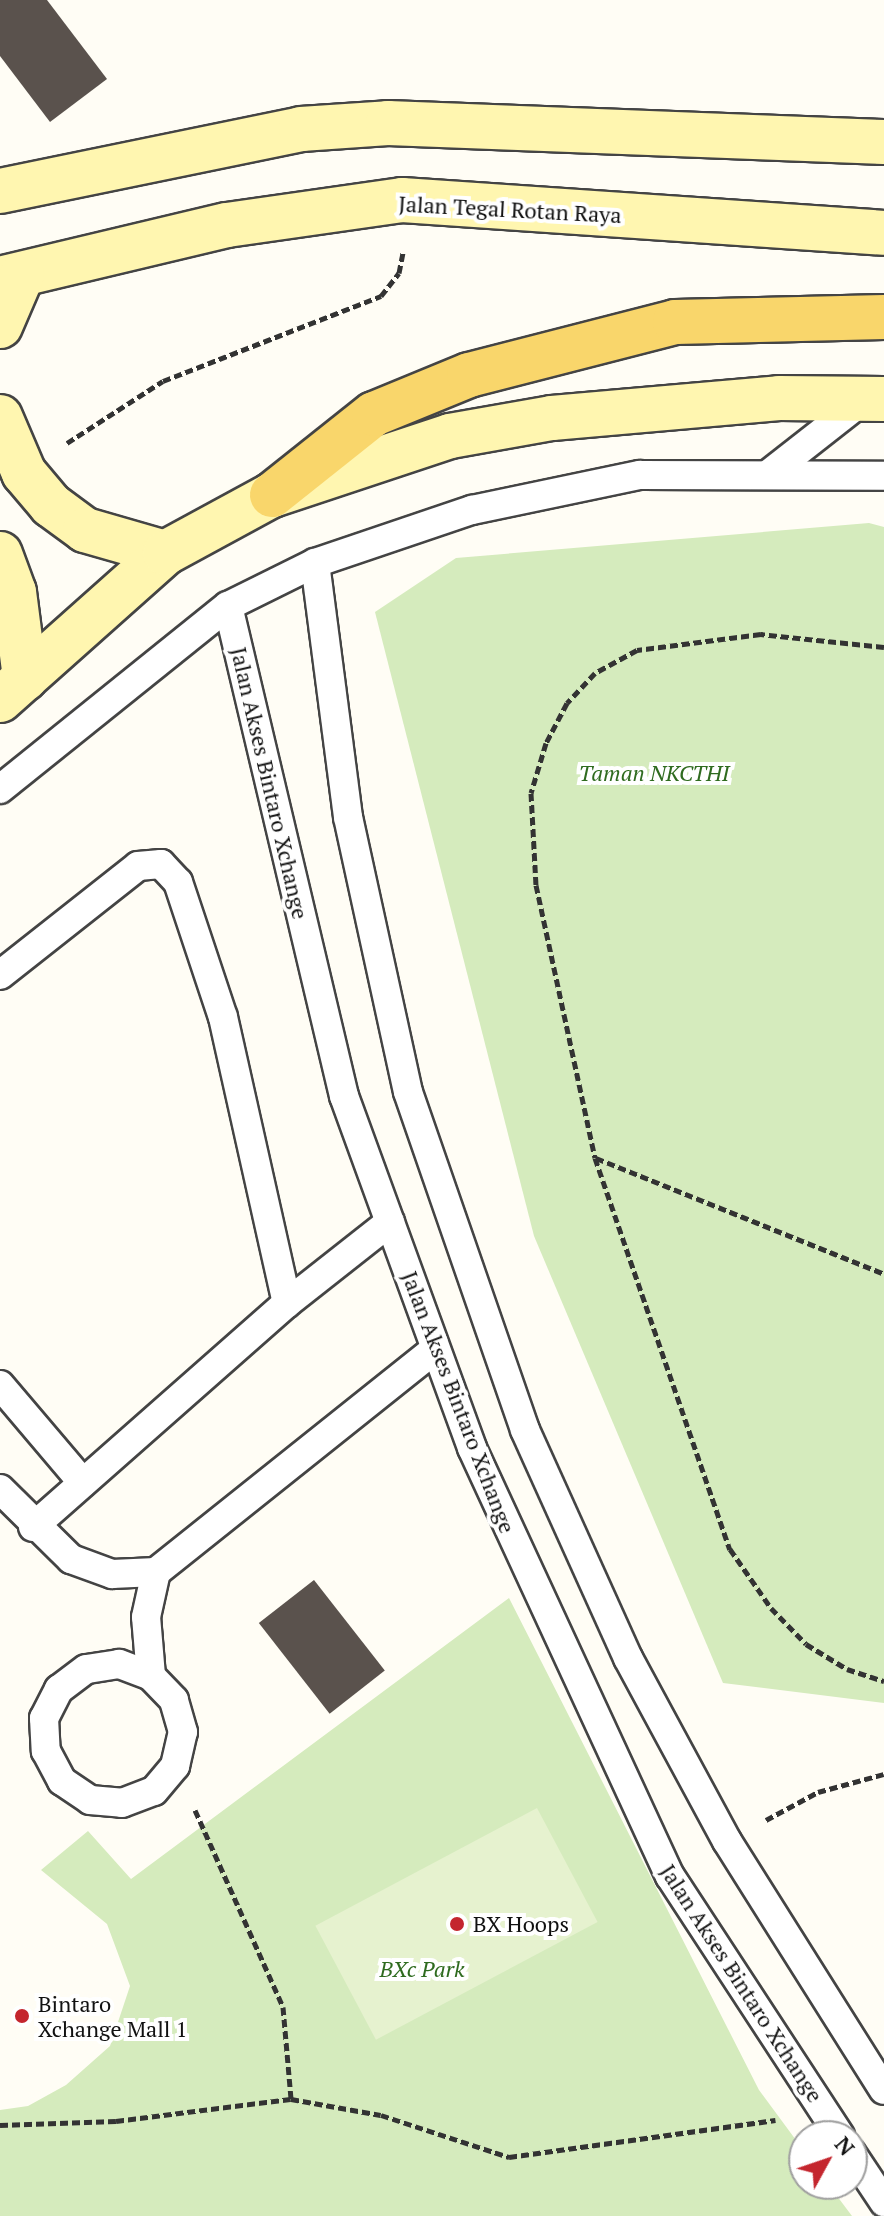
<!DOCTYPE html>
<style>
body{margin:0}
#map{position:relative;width:884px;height:2216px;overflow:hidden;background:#fffdf5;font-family:"PT Serif",serif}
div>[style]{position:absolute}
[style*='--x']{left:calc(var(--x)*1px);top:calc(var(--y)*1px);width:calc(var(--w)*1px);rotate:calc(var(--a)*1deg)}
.green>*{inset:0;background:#d5ebbd}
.pitch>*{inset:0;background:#e6f2cf;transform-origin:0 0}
.building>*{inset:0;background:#5a524d;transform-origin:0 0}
.path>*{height:5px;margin-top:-2.5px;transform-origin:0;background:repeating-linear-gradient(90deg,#333 0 8px,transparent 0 12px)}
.roads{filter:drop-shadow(2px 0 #444) drop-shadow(-2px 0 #444) drop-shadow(0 2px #444) drop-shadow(0 -2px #444)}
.service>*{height:28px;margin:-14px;padding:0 14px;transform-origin:14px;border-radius:14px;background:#fff}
.secondary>*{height:44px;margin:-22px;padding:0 22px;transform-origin:22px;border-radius:22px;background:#fff6b0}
.primary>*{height:44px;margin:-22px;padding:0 22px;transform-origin:22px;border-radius:22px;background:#f9d66b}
.dots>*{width:22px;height:22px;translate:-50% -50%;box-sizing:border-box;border:4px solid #fff;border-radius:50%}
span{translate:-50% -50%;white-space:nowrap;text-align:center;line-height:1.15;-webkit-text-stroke:8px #fff;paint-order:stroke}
.street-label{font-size:22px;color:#111}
.park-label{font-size:22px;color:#2f6b1f;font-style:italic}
.poi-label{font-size:22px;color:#111}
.left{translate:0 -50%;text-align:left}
.north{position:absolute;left:788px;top:2120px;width:80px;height:80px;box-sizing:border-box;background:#fff;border:2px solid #a0a0a0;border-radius:50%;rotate:50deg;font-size:22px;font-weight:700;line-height:32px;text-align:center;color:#111}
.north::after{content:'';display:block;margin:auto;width:28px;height:36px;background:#c4262e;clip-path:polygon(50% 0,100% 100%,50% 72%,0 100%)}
</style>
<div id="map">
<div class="green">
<div style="clip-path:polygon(869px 523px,884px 527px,884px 1703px,723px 1683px,534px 1236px,375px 612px,456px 558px)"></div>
<div style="clip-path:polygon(509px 1598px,759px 2090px,804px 2151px,804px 2184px,828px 2184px,852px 2216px,0 2216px,0 2110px,28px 2106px,66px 2085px,110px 2046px,130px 1986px,107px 1924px,41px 1870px,88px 1831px,131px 1879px)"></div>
</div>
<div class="pitch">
<div style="left:537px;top:1808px;width:129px;height:251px;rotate:62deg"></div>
</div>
<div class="building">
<div style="clip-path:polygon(0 0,47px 0,107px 79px,50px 122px,0 56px)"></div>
<div style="left:314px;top:1580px;width:115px;height:70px;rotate:52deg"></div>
</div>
<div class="path">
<div style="--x:67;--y:443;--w:114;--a:-32.9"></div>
<div style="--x:163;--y:381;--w:234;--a:-21.3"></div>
<div style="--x:381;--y:296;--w:29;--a:-52"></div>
<div style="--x:399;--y:273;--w:21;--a:-79"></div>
<div style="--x:884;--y:647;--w:124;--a:-174"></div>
<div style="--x:761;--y:634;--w:125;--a:172.6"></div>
<div style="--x:637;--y:650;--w:48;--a:151.3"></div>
<div style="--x:595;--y:673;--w:41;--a:133"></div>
<div style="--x:567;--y:703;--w:45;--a:117.7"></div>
<div style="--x:546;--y:743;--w:52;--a:106.7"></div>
<div style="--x:531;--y:793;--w:92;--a:86.9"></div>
<div style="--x:536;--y:885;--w:279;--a:77.8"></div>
<div style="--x:595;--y:1158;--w:414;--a:71"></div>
<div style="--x:730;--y:1549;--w:72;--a:55.2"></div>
<div style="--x:771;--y:1608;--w:50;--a:45.8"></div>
<div style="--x:806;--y:1644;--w:48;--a:31.4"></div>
<div style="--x:847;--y:1669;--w:39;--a:18"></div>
<div style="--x:596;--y:1158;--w:310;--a:21.9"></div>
<div style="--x:195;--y:1810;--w:216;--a:65.9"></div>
<div style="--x:283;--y:2007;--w:92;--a:85"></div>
<div style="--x:766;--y:1820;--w:59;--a:-28.3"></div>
<div style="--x:818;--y:1792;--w:68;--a:-15.3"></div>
<div style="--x:0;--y:2125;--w:116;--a:-2"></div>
<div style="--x:116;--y:2121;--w:176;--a:-7.2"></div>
<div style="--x:291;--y:2099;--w:91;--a:10.1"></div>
<div style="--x:381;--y:2115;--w:135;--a:18.2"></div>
<div style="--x:509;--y:2157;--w:269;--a:-7.9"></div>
</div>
<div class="roads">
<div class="service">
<div style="--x:770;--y:473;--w:123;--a:-38.1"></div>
<div style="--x:315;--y:563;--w:256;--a:82.6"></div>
<div style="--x:348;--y:817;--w:281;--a:77.7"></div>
<div style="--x:408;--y:1092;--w:358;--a:70.9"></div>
<div style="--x:525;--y:1430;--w:250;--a:65.7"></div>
<div style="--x:628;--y:1658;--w:208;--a:61.6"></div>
<div style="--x:727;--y:1841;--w:294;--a:57.8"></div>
<div style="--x:228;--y:606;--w:504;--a:76.68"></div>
<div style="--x:344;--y:1096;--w:375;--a:70"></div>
<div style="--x:472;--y:1448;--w:472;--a:65.2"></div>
<div style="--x:670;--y:1876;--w:311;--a:56.8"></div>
<div style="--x:0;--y:789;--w:292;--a:-38.8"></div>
<div style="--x:228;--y:606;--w:97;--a:-26.3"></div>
<div style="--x:315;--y:563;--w:166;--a:-18.7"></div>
<div style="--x:472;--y:510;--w:172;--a:-11.8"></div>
<div style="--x:640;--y:475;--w:244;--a:0.2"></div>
<div style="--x:0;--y:975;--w:176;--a:-38.3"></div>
<div style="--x:138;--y:866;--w:23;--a:-5"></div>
<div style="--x:161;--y:864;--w:25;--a:47"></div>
<div style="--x:178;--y:882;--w:142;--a:71.6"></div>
<div style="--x:223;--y:1017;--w:293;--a:77.4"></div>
<div style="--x:0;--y:1385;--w:128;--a:49.7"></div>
<div style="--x:0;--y:1489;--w:100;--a:44.6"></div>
<div style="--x:71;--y:1559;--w:44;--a:20.1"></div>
<div style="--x:112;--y:1574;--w:44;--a:-2.6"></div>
<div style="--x:156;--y:1572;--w:357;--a:-38.6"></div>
<div style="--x:33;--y:1527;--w:339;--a:-41.4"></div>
<div style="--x:287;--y:1303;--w:131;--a:-38.2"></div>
<div style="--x:151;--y:1676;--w:34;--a:-159"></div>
<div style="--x:119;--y:1664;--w:33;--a:171"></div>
<div style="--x:86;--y:1669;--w:34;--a:143"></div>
<div style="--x:59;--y:1689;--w:33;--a:117"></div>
<div style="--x:44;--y:1718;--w:33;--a:87"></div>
<div style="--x:46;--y:1751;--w:34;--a:62"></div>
<div style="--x:62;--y:1781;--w:34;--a:34"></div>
<div style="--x:90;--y:1800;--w:32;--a:5"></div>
<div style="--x:122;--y:1803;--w:34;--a:-21"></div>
<div style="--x:154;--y:1791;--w:33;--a:-50"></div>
<div style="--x:175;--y:1766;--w:35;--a:-77"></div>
<div style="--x:183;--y:1732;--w:33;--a:-106"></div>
<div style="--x:174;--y:1700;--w:33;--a:-134"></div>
<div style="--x:151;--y:1676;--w:59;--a:-94.8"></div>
<div style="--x:146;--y:1617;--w:46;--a:-77.5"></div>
<div style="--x:852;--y:2154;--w:58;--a:56.3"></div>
</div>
<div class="secondary">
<div style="--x:0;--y:191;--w:307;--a:-11.6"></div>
<div style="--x:301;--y:129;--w:87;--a:-3.9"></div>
<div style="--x:388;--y:123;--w:496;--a:2.2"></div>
<div style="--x:0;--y:279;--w:233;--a:-13.4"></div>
<div style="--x:227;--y:225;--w:177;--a:-8.1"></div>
<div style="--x:402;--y:200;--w:483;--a:3.9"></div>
<div style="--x:0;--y:326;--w:56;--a:-66.7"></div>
<div style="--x:0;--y:417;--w:61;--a:66.8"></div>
<div style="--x:24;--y:473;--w:42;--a:49.8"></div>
<div style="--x:51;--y:505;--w:42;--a:36.3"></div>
<div style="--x:85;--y:530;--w:83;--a:16"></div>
<div style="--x:0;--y:554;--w:40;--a:69.8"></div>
<div style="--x:14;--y:592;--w:87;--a:82.7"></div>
<div style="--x:0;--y:700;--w:221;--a:-41.7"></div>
<div style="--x:165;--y:553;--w:122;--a:-28.5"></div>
<div style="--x:272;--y:495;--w:188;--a:-18.3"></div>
<div style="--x:450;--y:436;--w:104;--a:-10"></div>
<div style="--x:552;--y:418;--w:228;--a:-5"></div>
<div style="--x:779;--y:398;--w:105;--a:0.5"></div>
</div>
<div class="primary">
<div style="--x:272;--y:495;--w:130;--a:-38.5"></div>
<div style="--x:374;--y:414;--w:103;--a:-22.3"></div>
<div style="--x:469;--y:375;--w:213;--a:-14.4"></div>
<div style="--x:675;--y:322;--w:209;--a:-1.4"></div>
</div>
</div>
<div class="dots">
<div style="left:457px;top:1924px;background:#c4262e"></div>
<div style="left:22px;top:2016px;background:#c4262e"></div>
</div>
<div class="street-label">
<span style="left:510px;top:209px;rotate:3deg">Jalan Tegal Rotan Raya</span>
<span style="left:270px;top:783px;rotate:77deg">Jalan Akses Bintaro Xchange</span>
<span style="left:459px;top:1402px;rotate:69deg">Jalan Akses Bintaro Xchange</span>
<span style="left:742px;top:1983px;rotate:57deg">Jalan Akses Bintaro Xchange</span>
</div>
<div class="park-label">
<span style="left:654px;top:773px">Taman NKCTHI</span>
<span style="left:422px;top:1969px">BXc Park</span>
</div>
<div class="poi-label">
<span class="left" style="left:473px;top:1924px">BX Hoops</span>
<span class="left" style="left:38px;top:2016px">Bintaro<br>Xchange Mall 1</span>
</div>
<div class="north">N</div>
</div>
